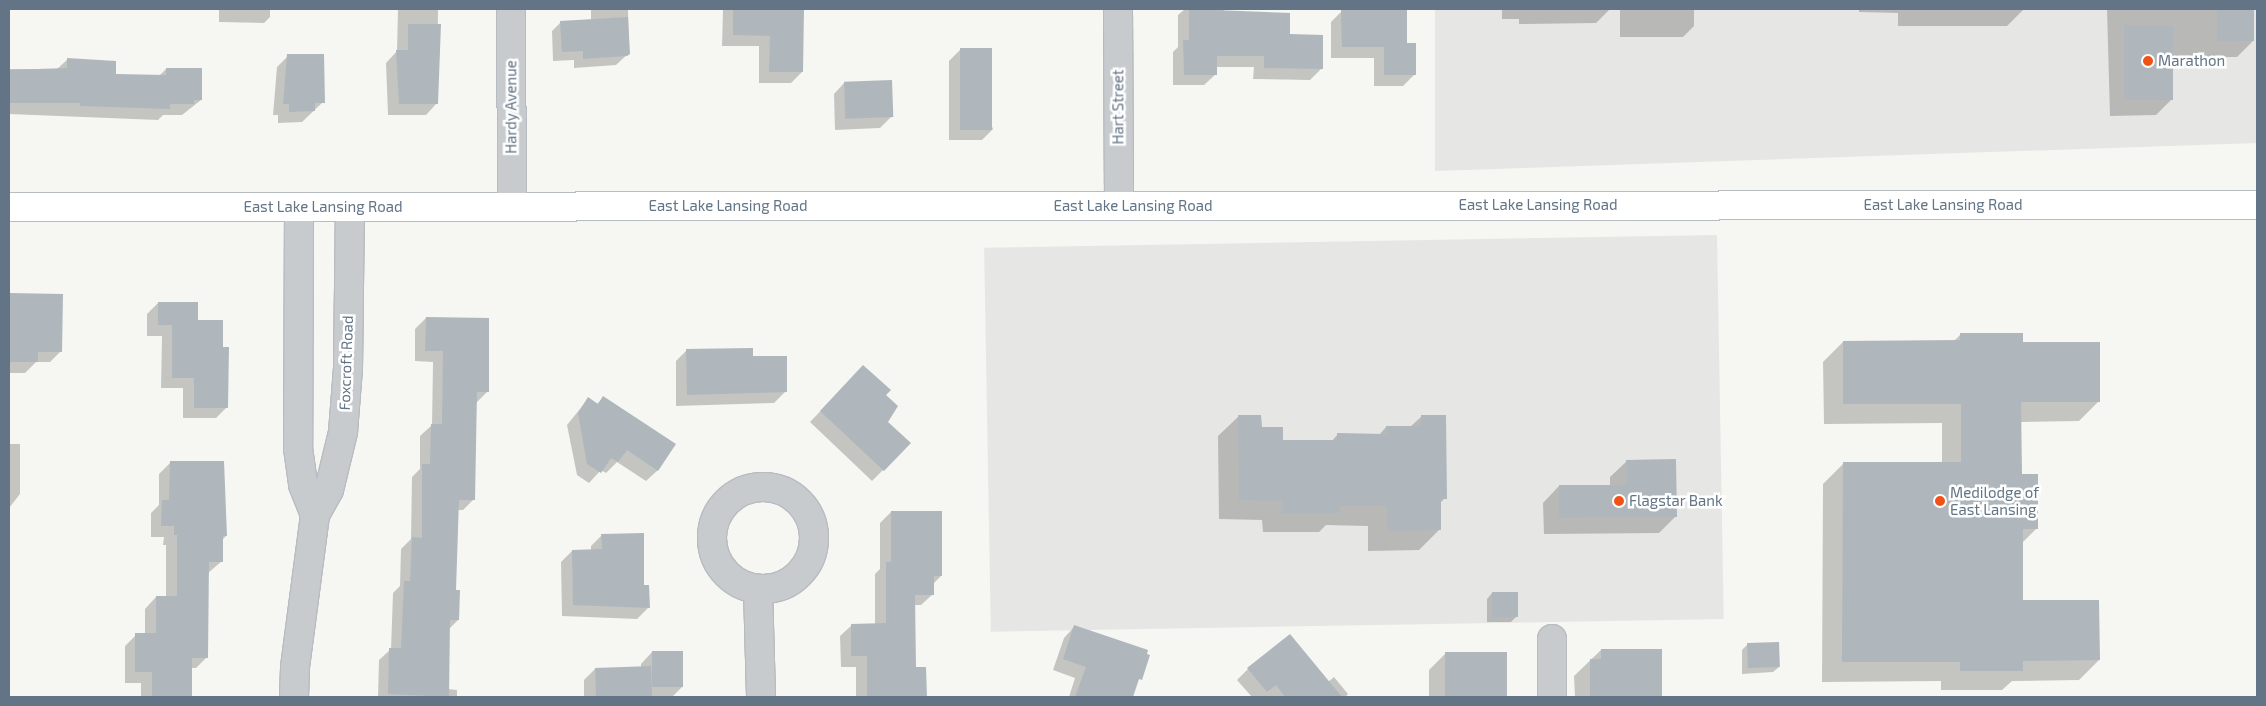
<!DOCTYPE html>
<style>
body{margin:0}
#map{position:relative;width:2266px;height:706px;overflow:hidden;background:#f6f6f2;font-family:"Exo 2",sans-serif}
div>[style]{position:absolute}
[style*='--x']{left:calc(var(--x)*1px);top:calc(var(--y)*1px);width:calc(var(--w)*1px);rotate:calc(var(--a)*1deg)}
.built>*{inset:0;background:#e6e7e5;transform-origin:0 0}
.shadow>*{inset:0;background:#0003}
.building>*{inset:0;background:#afb7bc;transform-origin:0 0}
.roads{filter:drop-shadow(1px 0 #b7bcc1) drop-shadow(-1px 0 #b7bcc1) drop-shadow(0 1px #b7bcc1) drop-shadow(0 -1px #b7bcc1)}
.minor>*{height:28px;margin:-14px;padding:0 14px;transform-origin:14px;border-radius:14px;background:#c8cbce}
.minor>.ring{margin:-14px;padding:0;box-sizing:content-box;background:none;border:28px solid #c8cbce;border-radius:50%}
.secondary>*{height:28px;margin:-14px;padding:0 14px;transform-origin:14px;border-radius:14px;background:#fff}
.dots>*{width:14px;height:14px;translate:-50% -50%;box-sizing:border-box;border:2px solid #fff;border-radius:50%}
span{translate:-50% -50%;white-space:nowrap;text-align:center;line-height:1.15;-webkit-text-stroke:5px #fff;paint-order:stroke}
.poi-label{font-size:15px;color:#627485}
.left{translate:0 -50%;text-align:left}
.street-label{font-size:15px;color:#627485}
.frame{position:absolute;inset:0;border:10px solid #627485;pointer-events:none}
</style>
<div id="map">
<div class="built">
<div style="clip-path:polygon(1435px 9px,2257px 9px,2257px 143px,1435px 171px)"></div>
<div style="left:1717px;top:235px;width:384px;height:733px;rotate:89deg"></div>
</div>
<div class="shadow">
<div style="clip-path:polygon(219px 9px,270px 9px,270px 17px,264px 23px,219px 22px)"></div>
<div style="clip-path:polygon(398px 9px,438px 9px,437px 103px,426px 115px,388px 115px,386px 63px,397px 51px)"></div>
<div style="clip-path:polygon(591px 9px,628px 9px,629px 53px,616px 65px,574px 68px,574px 60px,553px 61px,552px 31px,561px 22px,591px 20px)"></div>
<div style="clip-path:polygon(723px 9px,803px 9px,802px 72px,791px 83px,759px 83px,759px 46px,722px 46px)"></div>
<div style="clip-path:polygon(1185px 9px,1224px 9px,1224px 12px,1288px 35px,1322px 68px,1310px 80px,1253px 79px,1254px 67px,1215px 67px,1216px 74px,1204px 85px,1173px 85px,1173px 52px,1178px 47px,1178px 15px)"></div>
<div style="clip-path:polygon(1502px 9px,1610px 9px,1596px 23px,1519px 24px,1519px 19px,1502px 19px)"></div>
<div style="clip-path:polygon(1620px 9px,1694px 9px,1694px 26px,1683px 37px,1620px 37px)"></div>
<div style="clip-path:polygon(1859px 9px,2023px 9px,2023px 10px,2007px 26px,1898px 26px,1898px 13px,1859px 12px)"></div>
<div style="clip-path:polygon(2107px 9px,2253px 9px,2253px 41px,2237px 57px,2172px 57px,2172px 99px,2156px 115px,2110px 116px)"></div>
<div style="clip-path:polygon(1342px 11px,1406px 45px,1414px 75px,1403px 86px,1374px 86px,1374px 58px,1331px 58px,1331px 22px)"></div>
<div style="clip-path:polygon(960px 50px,993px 129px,982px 140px,949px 140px,949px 61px)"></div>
<div style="clip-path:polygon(288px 56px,323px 102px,302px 122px,278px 123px,278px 115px,273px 115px,277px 67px)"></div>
<div style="clip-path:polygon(68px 59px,115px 75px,159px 76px,166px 69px,201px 100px,182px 115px,163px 115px,158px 120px,9px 114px,9px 69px,57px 69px)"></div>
<div style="clip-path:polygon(845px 82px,891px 117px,880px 128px,835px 130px,834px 94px)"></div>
<div style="clip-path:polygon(9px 294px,62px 295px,61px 351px,50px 362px,36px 362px,25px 373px,9px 373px)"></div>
<div style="clip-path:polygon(158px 303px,197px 321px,222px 348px,227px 407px,216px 418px,183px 418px,183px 388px,161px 388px,162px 336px,147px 336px,147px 314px)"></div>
<div style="clip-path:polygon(426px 318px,487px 392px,476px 403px,474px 499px,463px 510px,458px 510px,455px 591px,458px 620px,449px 629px,448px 689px,457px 690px,457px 697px,378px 697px,379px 660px,391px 649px,393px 593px,400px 586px,401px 549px,411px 539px,412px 477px,420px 469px,420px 436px,432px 425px,433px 362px,415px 361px,415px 329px)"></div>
<div style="clip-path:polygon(1960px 335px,2022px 344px,2099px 401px,2079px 421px,2020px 422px,2020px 475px,2037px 528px,2022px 543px,2022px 601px,2099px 660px,2079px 680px,2012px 681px,2002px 690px,1941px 690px,1941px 681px,1822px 682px,1823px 484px,1843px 464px,1942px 463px,1942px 423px,1824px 424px,1823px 362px,1843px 342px,1953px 342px)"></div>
<div style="clip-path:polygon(687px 350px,752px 357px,785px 392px,774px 403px,676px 406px,676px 361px)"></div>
<div style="clip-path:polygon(852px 378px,885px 395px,883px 470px,872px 481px,810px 422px)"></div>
<div style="clip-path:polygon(603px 398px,658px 470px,646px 481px,617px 462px,606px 473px,601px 470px,589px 483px,577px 475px,567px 425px,588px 399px,596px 405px)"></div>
<div style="clip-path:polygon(1239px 416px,1282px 442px,1331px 442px,1338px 434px,1379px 435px,1386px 427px,1410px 427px,1422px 416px,1445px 498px,1439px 504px,1439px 530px,1419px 550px,1368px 551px,1368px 526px,1326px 525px,1319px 532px,1263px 532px,1262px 520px,1219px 519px,1218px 436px)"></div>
<div style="clip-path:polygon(9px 444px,20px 444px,20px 494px,9px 508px)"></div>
<div style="clip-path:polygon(1627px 461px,1675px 517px,1659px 533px,1544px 534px,1543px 503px,1559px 486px,1610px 486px,1610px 477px)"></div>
<div style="clip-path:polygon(170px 463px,226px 536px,222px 540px,222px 561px,208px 573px,207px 657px,196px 668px,191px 668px,191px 697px,141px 697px,141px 683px,125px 683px,125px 646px,136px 635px,145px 635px,145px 609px,156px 597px,166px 597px,166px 545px,163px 545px,164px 537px,151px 537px,151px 513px,159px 505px,159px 474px)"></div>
<div style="clip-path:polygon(891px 512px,941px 576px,933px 584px,933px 594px,921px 605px,914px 605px,915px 669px,925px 668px,926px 697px,856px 697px,856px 667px,841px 667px,840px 636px,852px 625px,875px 625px,875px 574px,880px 569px,880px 523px)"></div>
<div style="clip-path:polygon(602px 535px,648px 608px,637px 619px,562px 616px,561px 562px,572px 551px,591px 550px,591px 546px)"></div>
<div style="clip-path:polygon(1492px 593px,1517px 616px,1511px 622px,1487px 622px,1487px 599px)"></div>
<div style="clip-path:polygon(1075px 626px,1148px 656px,1131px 697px,1069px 697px,1075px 678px,1053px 670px,1064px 638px)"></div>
<div style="clip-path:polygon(1747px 645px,1779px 667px,1773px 672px,1742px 674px,1742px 650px)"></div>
<div style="clip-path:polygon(1601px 650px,1661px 650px,1660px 697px,1575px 697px,1574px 676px)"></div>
<div style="clip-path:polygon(652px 652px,683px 686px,672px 697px,584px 697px,584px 680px,595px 669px,641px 668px,641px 664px)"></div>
<div style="clip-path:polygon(1446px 653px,1506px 653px,1506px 697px,1429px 697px,1429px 670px)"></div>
<div style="clip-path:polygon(1248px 669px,1328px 682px,1334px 677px,1348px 694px,1345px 697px,1252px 697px,1237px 680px)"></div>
</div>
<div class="building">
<div style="clip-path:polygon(733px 9px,804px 9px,803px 72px,769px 72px,770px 36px,733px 35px)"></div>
<div style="clip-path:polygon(1189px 9px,1290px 13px,1290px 34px,1323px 35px,1323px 69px,1264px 68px,1264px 56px,1217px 56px,1217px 75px,1184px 75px,1183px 40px,1189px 40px)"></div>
<div style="left:2217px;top:9px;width:37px;height:32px"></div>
<div style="clip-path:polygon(1341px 10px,1407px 10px,1407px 43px,1416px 43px,1416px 75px,1384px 75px,1384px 47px,1342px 47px)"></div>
<div style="clip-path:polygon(628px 17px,630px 54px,627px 56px,583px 59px,583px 51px,562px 52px,560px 21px)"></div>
<div style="clip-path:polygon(408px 24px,441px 24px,438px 104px,399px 104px,396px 50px,408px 50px)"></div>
<div style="left:2124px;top:25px;width:49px;height:75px"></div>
<div style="left:960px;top:48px;width:32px;height:82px"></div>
<div style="clip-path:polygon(287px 54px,324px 54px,325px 103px,315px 103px,315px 111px,289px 112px,289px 104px,283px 104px)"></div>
<div style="clip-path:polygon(67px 58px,116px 61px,116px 74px,166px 75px,166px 68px,202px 68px,202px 100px,194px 100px,194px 104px,170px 104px,170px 109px,80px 106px,80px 103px,9px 103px,9px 70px,67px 68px)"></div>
<div style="left:892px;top:80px;width:37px;height:48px;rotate:88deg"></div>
<div style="clip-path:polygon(9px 293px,63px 294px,62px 352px,38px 352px,38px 362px,9px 362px)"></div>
<div style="clip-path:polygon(158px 302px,198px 302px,198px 320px,223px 320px,223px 347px,229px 347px,228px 408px,194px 408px,194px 378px,172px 378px,172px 325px,158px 325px)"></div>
<div style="clip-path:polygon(426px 317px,489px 318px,489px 392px,477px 392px,475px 500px,459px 500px,456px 590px,460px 590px,459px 620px,450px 620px,449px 697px,388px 694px,389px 648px,401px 648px,404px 581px,410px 581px,412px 537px,422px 538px,422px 464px,430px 464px,431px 424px,442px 424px,443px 351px,425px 351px)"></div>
<div style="clip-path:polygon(1960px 333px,2023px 333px,2023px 342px,2100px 342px,2100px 402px,2021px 402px,2022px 474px,2038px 474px,2038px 529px,2023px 529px,2023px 600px,2099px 600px,2100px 660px,2023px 661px,2023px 671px,1960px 671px,1960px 662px,1842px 662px,1843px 462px,1961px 462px,1961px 404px,1843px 404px,1843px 341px,1960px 340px)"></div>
<div style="clip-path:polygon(753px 348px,753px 356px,787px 356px,787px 392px,687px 395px,686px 349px)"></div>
<div style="clip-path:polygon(863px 365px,891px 390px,886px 395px,898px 406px,888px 422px,911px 443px,884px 471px,820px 411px)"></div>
<div style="clip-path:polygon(603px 396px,676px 444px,658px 471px,627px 450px,618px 462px,611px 458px,601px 473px,587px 464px,578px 413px,588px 397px,598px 404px)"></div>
<div style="clip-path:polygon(1238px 415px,1261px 415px,1262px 427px,1283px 427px,1283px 440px,1337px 440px,1337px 433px,1387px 434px,1386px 426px,1421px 426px,1421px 415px,1446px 415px,1447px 499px,1441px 499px,1441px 530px,1387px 531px,1387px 506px,1340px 506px,1340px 513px,1282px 513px,1282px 501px,1239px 500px)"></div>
<div style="clip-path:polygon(1676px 459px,1677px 517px,1559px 518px,1559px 485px,1626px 485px,1626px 460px)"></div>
<div style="clip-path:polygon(170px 461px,224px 461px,227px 536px,223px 536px,223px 562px,209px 562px,208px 658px,192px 658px,192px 697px,152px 697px,152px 672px,135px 672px,135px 633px,156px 633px,156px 596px,177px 596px,177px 535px,174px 535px,174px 526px,161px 526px,162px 500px,169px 500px)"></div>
<div style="clip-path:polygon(891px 511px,942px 511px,942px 576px,934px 576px,934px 595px,915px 595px,916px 667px,926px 667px,927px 697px,867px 697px,867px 656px,851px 656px,851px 624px,886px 623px,886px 562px,891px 562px)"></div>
<div style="clip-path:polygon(644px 533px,644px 585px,649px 585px,650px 608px,573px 605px,572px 550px,602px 549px,601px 534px)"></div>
<div style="left:1492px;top:592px;width:26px;height:25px"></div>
<div style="clip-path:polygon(1074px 625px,1148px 650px,1147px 654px,1150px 655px,1142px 680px,1139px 679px,1133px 697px,1075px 697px,1086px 667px,1063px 659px)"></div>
<div style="clip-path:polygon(1290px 634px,1342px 697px,1285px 697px,1276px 685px,1267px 692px,1247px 668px)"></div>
<div style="left:1779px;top:642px;width:25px;height:32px;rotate:88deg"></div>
<div style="clip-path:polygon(1601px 649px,1662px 649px,1662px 697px,1590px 697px,1590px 659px,1601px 659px)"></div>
<div style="left:652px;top:651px;width:31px;height:36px"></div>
<div style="left:1445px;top:652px;width:62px;height:45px"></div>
<div style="left:651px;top:666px;width:31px;height:56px;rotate:88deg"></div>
</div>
<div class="roads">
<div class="minor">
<div style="--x:511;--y:9;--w:197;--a:89.7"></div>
<div style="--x:1118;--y:9;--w:197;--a:89.7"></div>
<div style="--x:299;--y:207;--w:241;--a:90.2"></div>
<div style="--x:298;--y:448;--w:37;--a:82"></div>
<div style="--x:303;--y:485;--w:32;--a:68"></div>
<div class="ring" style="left:712px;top:487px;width:74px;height:74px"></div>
<div style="--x:758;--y:589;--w:108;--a:88.4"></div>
<div style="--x:1552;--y:639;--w:58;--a:90"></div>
<div style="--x:294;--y:697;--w:30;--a:-88"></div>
<div style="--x:295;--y:667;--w:153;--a:-82.5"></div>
<div style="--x:315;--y:515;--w:29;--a:-61"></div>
<div style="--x:329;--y:490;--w:60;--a:-76.4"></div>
<div style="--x:343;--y:432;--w:64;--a:-85.5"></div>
<div style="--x:348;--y:368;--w:161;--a:-89.3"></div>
</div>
<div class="secondary">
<div style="--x:9;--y:207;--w:2248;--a:-0.05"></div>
</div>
</div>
<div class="dots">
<div style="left:2148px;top:61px;background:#f05317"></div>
<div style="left:1619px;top:501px;background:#f05317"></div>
<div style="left:1940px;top:501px;background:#f05317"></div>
</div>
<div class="poi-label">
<span class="left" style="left:2158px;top:61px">Marathon</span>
<span class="left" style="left:1950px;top:501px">Medilodge of<br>East Lansing</span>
<span class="left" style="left:1629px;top:501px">Flagstar Bank</span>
</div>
<div class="street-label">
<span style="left:511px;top:107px;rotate:-90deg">Hardy Avenue</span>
<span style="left:1118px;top:107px;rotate:-90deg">Hart Street</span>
<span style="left:1538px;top:205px">East Lake Lansing Road</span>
<span style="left:1943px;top:205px">East Lake Lansing Road</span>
<span style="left:728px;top:206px">East Lake Lansing Road</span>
<span style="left:1133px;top:206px">East Lake Lansing Road</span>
<span style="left:323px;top:207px">East Lake Lansing Road</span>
<span style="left:346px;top:363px;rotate:-88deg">Foxcroft Road</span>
</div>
<div class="frame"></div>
</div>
